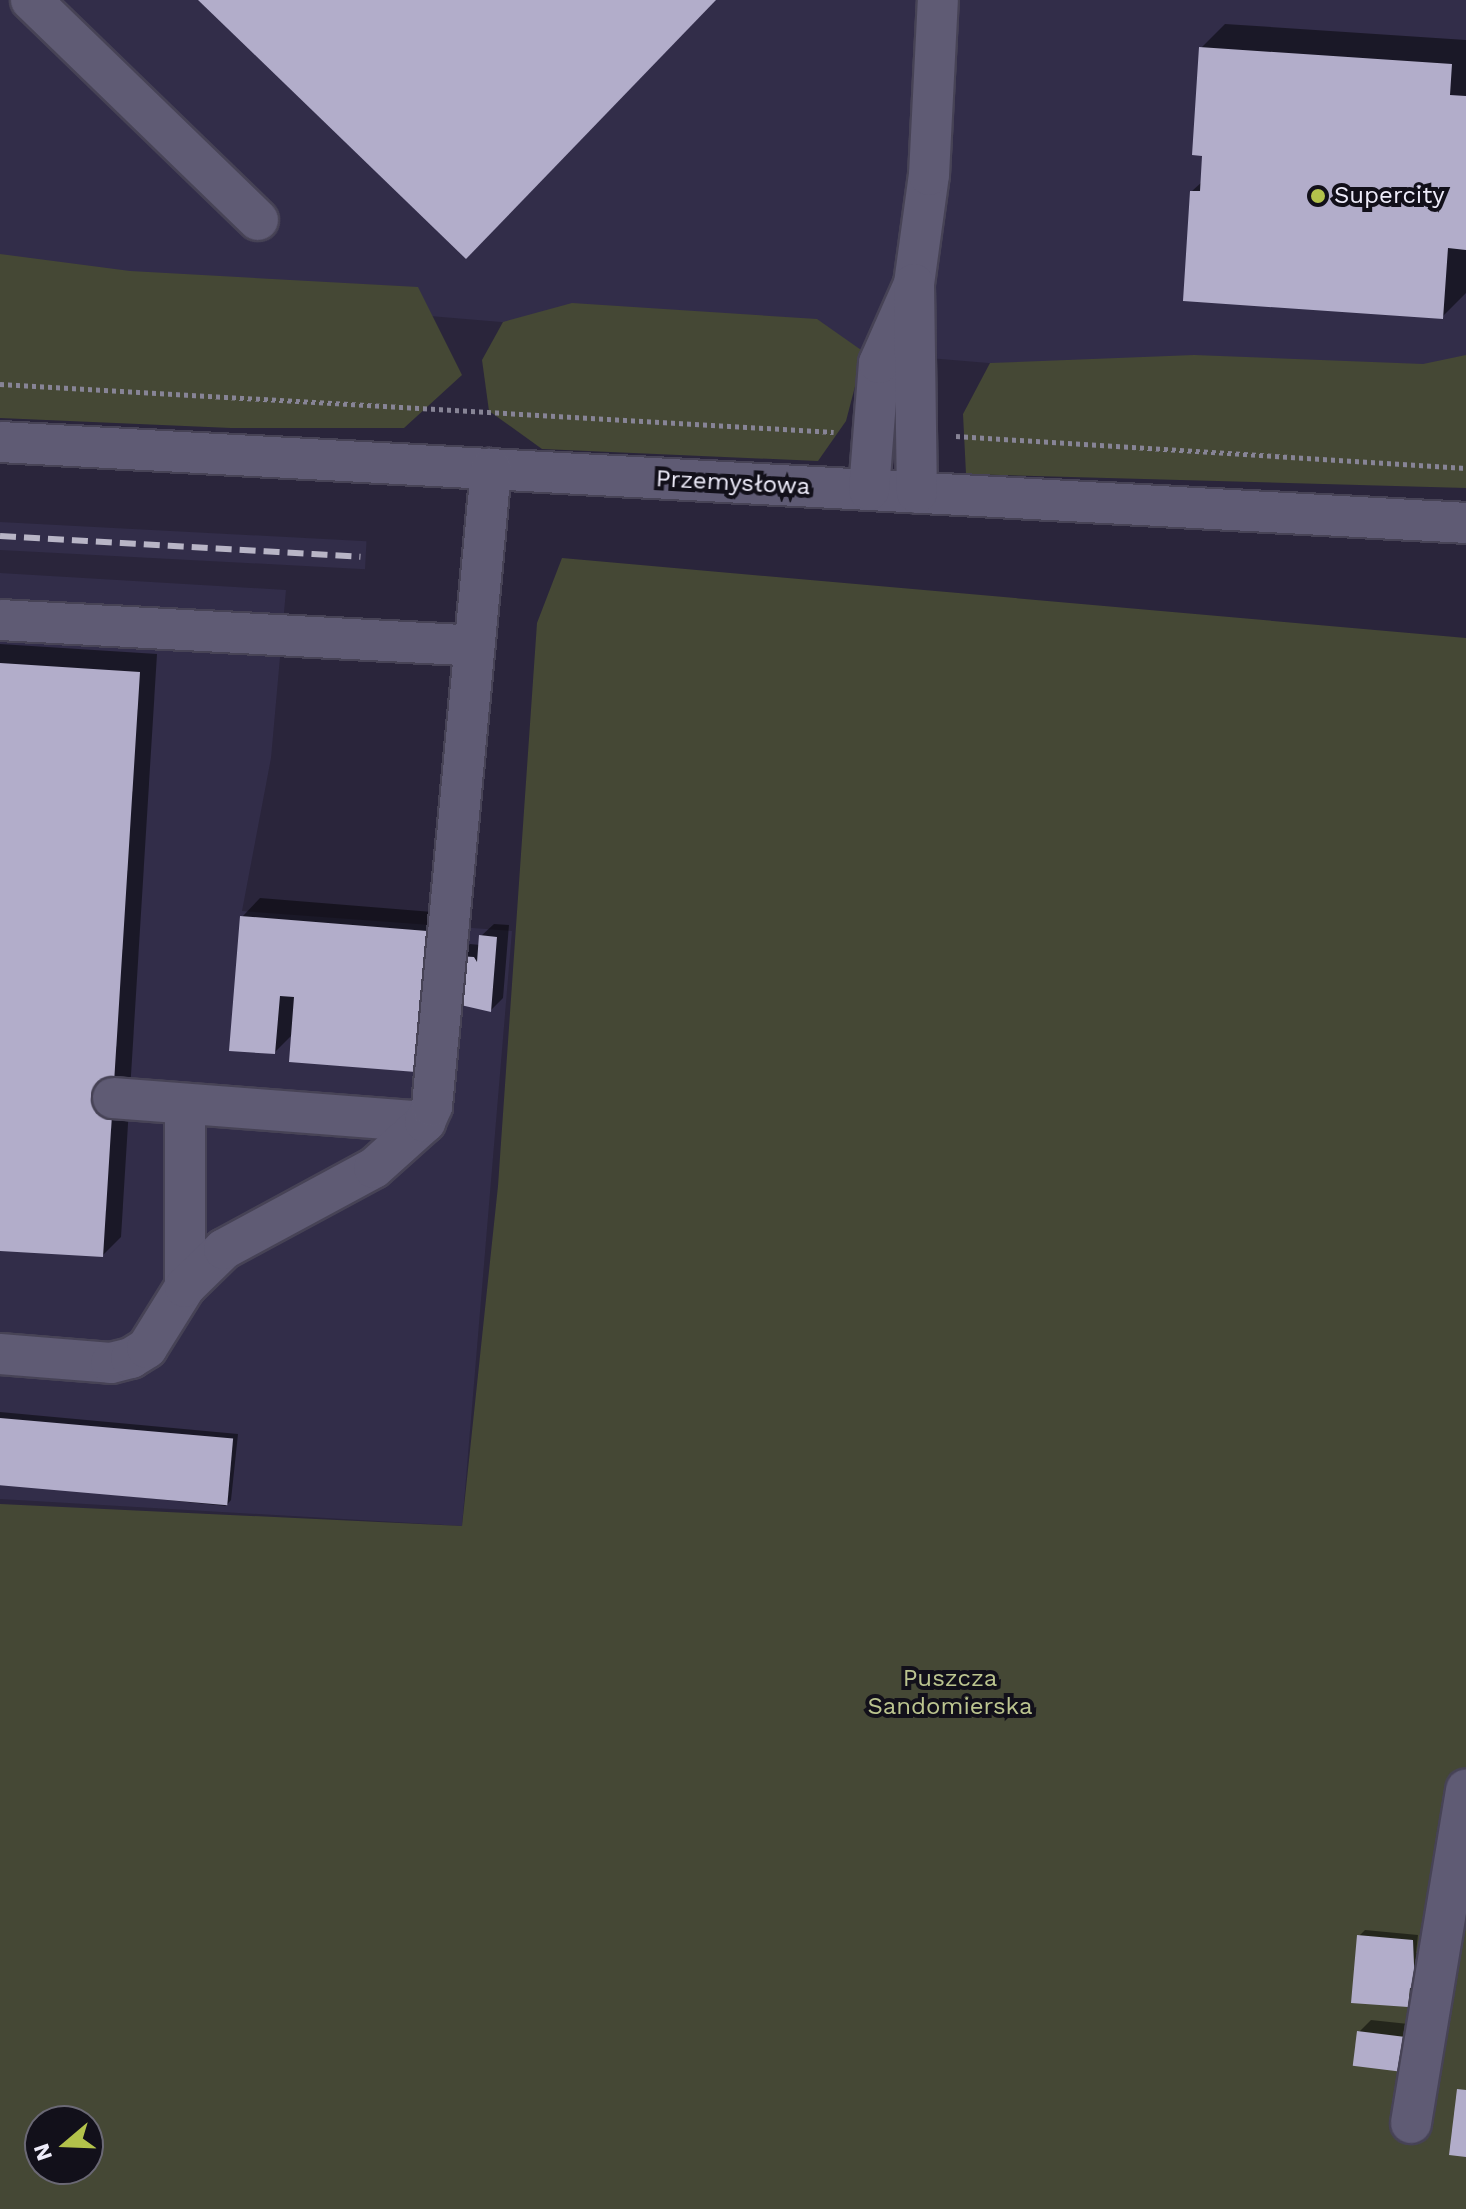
<!DOCTYPE html>
<meta charset="utf-8">
<style>
body{margin:0}
#map{position:relative;width:1466px;height:2209px;overflow:hidden;background:#2a253b;font-family:"Work Sans",sans-serif}
div>[style]{position:absolute}
[style*='--x']{left:calc(var(--x)*1px);top:calc(var(--y)*1px);width:calc(var(--w)*1px);rotate:calc(var(--a)*1deg)}
.built>*{inset:0;background:#322d49;transform-origin:0 0}
.green>*{inset:0;background:#454835}
.shadow>*{inset:0;background:#0007}
.building>*{inset:0;background:#b2adca;transform-origin:0 0}
.path>*{height:5px;margin-top:-2.5px;transform-origin:0;background:repeating-linear-gradient(90deg,#878496 0 4px,transparent 0 8px)}
.roads{filter:drop-shadow(2px 0 #474356) drop-shadow(-2px 0 #474356) drop-shadow(0 2px #474356) drop-shadow(0 -2px #474356)}
.minor>*{height:40px;margin:-20px;padding:0 20px;transform-origin:20px;border-radius:20px;background:#5f5b74}
.rail>*{height:6px;margin-top:-3px;transform-origin:0;background:repeating-linear-gradient(90deg,#b8b5c6 0 16px,transparent 0 24px)}
.dots>*{width:22px;height:22px;translate:-50% -50%;box-sizing:border-box;border:4px solid #12101a;border-radius:50%}
span{translate:-50% -50%;white-space:nowrap;text-align:center;line-height:1.15;-webkit-text-stroke:8px #12101a;paint-order:stroke}
.poi-label{font-size:24px;color:#eeecfa}
.left{translate:0 -50%;text-align:left}
.street-label{font-size:24px;color:#eeecfa}
.park-label{font-size:24px;color:#bbc48f}
.north{position:absolute;left:24px;top:2105px;width:80px;height:80px;box-sizing:border-box;background:#12101a;border:2px solid #6a6874;border-radius:50%;rotate:251deg;font-size:22px;font-weight:700;line-height:32px;text-align:center;color:#eeecfa}
.north::after{content:'';display:block;margin:auto;width:28px;height:36px;background:#b3c24b;clip-path:polygon(50% 0,100% 100%,50% 72%,0 100%)}
</style>
<div id="map">
<div class="built">
<div style="clip-path:polygon(0 0,1466px 0,1466px 403px,0 280px)"></div>
<div style="left:0;top:522px;width:367px;height:28px;rotate:3deg"></div>
<div style="clip-path:polygon(0 573px,286px 590px,271px 758px,242px 911px,512px 931px,462px 1526px,0 1499px)"></div>
</div>
<div class="green">
<div style="clip-path:polygon(0 254px,130px 271px,418px 287px,462px 375px,404px 428px,231px 428px,0 418px)"></div>
<div style="clip-path:polygon(572px 303px,817px 319px,864px 352px,846px 421px,818px 461px,542px 449px,489px 411px,482px 360px,503px 322px)"></div>
<div style="clip-path:polygon(1194px 355px,1423px 364px,1466px 355px,1466px 488px,966px 474px,963px 414px,990px 363px)"></div>
<div style="clip-path:polygon(evenodd,562px 558px,1466px 638px,1466px 2209px,0 2209px,0 1504px,462px 1526px,498px 1186px,537px 623px,562px 558px,40px 2121px,88px 2121px,88px 2169px,40px 2169px,40px 2121px)"></div>
</div>
<div class="shadow">
<div style="clip-path:polygon(1225px 24px,1466px 40px,1466px 293px,1442px 317px,1192px 191px,1203px 181px,1201px 48px)"></div>
<div style="clip-path:polygon(0 644px,157px 654px,121px 1237px,103px 1255px,0 1249px)"></div>
<div style="clip-path:polygon(260px 898px,445px 913px,434px 1052px,293px 1034px,275px 1052px,242px 917px)"></div>
<div style="clip-path:polygon(494px 924px,509px 925px,503px 998px,491px 1010px,458px 956px,470px 944px,480px 945px,481px 936px)"></div>
<div style="clip-path:polygon(0 1412px,238px 1434px,231px 1500px,226px 1506px,0 1483px)"></div>
<div style="clip-path:polygon(1365px 1930px,1418px 1935px,1416px 1953px,1421px 1954px,1407px 2005px,1359px 1936px)"></div>
<div style="clip-path:polygon(1371px 2020px,1427px 2026px,1423px 2059px,1359px 2032px)"></div>
</div>
<div class="building">
<div style="clip-path:polygon(198px 0,716px 0,466px 259px)"></div>
<div style="clip-path:polygon(1199px 47px,1452px 64px,1450px 95px,1466px 96px,1466px 250px,1448px 248px,1443px 319px,1183px 301px,1190px 191px,1200px 191px,1202px 156px,1192px 155px)"></div>
<div style="clip-path:polygon(0 663px,140px 672px,103px 1257px,0 1251px)"></div>
<div style="clip-path:polygon(240px 916px,427px 931px,416px 1072px,289px 1062px,294px 997px,280px 996px,275px 1054px,229px 1051px)"></div>
<div style="clip-path:polygon(479px 935px,497px 937px,491px 1012px,452px 1003px,456px 956px,474px 957px,477px 962px)"></div>
<div style="left:0;top:1418px;width:234px;height:67px;rotate:5deg"></div>
<div style="clip-path:polygon(1357px 1935px,1413px 1940px,1415px 1989px,1410px 1988px,1408px 2007px,1351px 2003px)"></div>
<div style="left:1357px;top:2031px;width:59px;height:35px;rotate:7deg"></div>
<div style="clip-path:polygon(1457px 2089px,1466px 2090px,1466px 2157px,1449px 2155px)"></div>
</div>
<div class="path">
<div style="--x:0;--y:384;--w:835;--a:3.29"></div>
<div style="--x:956;--y:436;--w:511;--a:3.59"></div>
</div>
<div class="roads">
<div class="minor">
<div style="--x:31;--y:0;--w:316;--a:44.1"></div>
<div style="--x:914;--y:284;--w:110;--a:-82.2"></div>
<div style="--x:929;--y:175;--w:175;--a:-87.1"></div>
<div style="--x:0;--y:442;--w:1468;--a:3.16"></div>
<div style="--x:869;--y:490;--w:127;--a:-85.5"></div>
<div style="--x:879;--y:363;--w:86;--a:-66.1"></div>
<div style="--x:914;--y:284;--w:209;--a:89.2"></div>
<div style="--x:0;--y:620;--w:475;--a:3.1"></div>
<div style="--x:113;--y:1098;--w:313;--a:4.4"></div>
<div style="--x:185;--y:1287;--w:183;--a:-90"></div>
<div style="--x:0;--y:1354;--w:111;--a:4.6"></div>
<div style="--x:111;--y:1363;--w:21;--a:-14"></div>
<div style="--x:131;--y:1358;--w:19;--a:-32"></div>
<div style="--x:147;--y:1348;--w:72;--a:-58.1"></div>
<div style="--x:185;--y:1287;--w:54;--a:-44.3"></div>
<div style="--x:224;--y:1249;--w:170;--a:-28.4"></div>
<div style="--x:374;--y:1168;--w:69;--a:-42"></div>
<div style="--x:425;--y:1122;--w:17;--a:-66"></div>
<div style="--x:432;--y:1106;--w:640;--a:-84.71"></div>
<div style="--x:1411;--y:2123;--w:338;--a:-80.6"></div>
</div>
</div>
<div class="rail">
<div style="--x:0;--y:536;--w:361;--a:3.3"></div>
</div>
<div class="dots">
<div style="left:1318px;top:196px;background:#b3c24b"></div>
</div>
<div class="poi-label">
<span class="left" style="left:1334px;top:196px">Supercity</span>
</div>
<div class="street-label">
<span style="left:733px;top:483px;rotate:3deg">Przemysłowa</span>
</div>
<div class="park-label">
<span style="left:950px;top:1693px">Puszcza<br>Sandomierska</span>
</div>
<div class="north">N</div>
</div>
